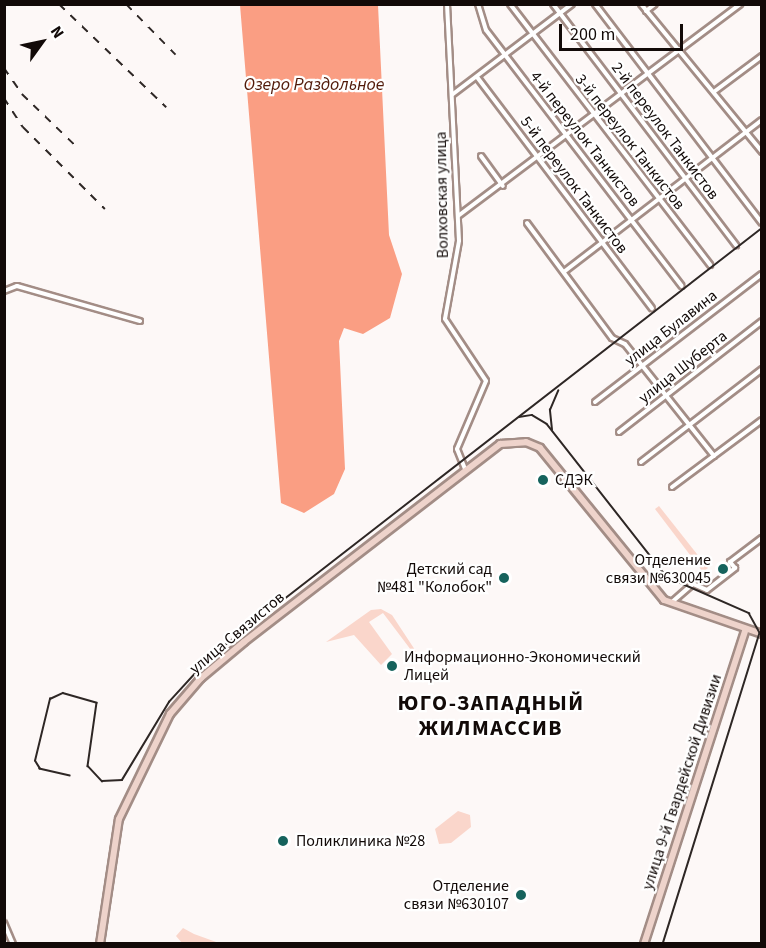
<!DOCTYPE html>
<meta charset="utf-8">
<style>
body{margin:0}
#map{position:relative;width:766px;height:948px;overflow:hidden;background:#fdf8f7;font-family:"Source Sans 3",sans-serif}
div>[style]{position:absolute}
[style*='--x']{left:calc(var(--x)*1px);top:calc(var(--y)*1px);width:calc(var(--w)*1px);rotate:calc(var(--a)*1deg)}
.green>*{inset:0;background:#fad6cb}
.water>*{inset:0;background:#fa9e83}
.roads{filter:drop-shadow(2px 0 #a38d86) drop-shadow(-2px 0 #a38d86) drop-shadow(0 2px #a38d86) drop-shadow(0 -2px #a38d86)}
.street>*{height:4px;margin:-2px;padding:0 2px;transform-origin:2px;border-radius:2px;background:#fff}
.secondary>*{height:6px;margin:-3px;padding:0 3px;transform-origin:3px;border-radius:3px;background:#eed3cb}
.tram>*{height:1.5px;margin:-0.75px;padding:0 0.75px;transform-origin:0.75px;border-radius:0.75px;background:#2e2725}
.rail>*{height:1.5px;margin-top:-0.75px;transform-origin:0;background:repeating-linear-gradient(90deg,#2e2725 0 8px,transparent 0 16px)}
.dots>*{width:16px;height:16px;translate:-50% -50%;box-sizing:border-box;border:3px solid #fff;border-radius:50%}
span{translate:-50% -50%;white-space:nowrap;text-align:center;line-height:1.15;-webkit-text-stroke:4.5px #fff;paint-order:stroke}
.street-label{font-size:16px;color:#120a08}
.poi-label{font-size:16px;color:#120a08}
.left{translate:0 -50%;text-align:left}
.right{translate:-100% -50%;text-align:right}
.water-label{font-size:18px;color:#511908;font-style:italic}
.district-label{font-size:22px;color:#120a08;font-weight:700;letter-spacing:1.5px}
.frame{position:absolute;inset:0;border:6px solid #120a08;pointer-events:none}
.north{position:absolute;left:12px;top:12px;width:60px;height:60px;-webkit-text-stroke:4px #fff;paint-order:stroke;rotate:57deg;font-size:16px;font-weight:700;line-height:24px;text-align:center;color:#120a08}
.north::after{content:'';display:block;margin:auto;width:21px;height:27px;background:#120a08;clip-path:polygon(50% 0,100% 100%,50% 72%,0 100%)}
.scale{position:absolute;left:559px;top:24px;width:124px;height:27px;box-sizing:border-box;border:3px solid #120a08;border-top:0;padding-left:8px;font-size:18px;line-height:21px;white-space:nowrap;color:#120a08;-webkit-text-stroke:4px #fff;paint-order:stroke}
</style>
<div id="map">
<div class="green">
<div style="clip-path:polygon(659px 506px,708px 568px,703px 572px,655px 509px)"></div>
<div style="clip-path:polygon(381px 609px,392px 615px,419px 656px,409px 659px,414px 654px,383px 613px,369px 622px,392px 654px,381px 665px,354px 635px,326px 642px,371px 610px)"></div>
<div style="clip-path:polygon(458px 811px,470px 815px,471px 827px,451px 843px,439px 844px,435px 829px)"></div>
<div style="clip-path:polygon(183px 928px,194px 934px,219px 943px,182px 943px,176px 936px)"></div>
</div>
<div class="water">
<div style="clip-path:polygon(240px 5px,378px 5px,389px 235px,402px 274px,390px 318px,363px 334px,344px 328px,339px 341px,345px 469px,334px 494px,304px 513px,281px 503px)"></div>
</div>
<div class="roads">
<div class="street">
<div style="--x:447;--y:4;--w:237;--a:87.1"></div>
<div style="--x:459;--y:241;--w:79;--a:100.2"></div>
<div style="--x:445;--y:319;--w:74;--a:56.5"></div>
<div style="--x:486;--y:381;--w:74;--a:113.1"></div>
<div style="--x:457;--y:449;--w:22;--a:68"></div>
<div style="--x:478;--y:4;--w:27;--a:73"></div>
<div style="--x:486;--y:30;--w:322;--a:52.6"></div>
<div style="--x:510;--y:4;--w:329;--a:52.5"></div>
<div style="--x:553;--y:4;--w:303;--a:52.8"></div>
<div style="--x:595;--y:4;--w:275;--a:52.7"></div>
<div style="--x:641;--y:4;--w:191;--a:50.7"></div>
<div style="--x:646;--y:11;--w:11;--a:-38"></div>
<div style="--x:477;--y:77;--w:290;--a:52.9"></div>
<div style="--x:715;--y:91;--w:59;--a:-36.7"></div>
<div style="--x:453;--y:94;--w:149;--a:-37.1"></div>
<div style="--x:481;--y:156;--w:37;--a:54"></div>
<div style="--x:458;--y:216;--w:353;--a:-36.9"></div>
<div style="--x:527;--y:223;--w:143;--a:53.5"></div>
<div style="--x:612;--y:338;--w:14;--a:25"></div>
<div style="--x:625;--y:344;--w:143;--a:51.5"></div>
<div style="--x:565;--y:271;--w:248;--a:-37.5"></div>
<div style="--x:4;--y:291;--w:14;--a:-21"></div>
<div style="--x:17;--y:286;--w:128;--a:15.9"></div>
<div style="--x:595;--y:402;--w:210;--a:-37.5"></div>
<div style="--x:619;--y:432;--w:181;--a:-37.8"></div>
<div style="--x:641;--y:462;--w:153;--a:-37.5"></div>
<div style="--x:672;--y:487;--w:112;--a:-36.7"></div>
<div style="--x:672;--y:602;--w:28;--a:-41"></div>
<div style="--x:693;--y:584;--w:15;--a:23"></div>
<div style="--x:707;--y:590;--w:36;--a:-38"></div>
<div style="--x:735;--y:568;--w:8;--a:-130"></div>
<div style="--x:730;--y:562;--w:40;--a:-37"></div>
<div style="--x:4;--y:923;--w:23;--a:67"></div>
</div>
<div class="secondary">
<div style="--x:100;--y:944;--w:126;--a:-81.4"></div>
<div style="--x:119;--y:819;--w:117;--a:-64.1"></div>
<div style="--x:170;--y:714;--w:48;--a:-49.3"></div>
<div style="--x:201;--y:678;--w:56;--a:-39.9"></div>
<div style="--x:244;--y:642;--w:324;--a:-37.7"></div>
<div style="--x:500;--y:444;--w:26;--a:-4"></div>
<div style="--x:526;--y:442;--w:15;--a:23"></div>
<div style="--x:540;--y:448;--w:196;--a:50.8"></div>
<div style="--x:664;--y:600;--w:104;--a:19.1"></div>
<div style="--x:644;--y:944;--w:331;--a:-72.1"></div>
</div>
</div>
<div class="tram">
<div style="--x:519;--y:417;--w:13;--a:-9"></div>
<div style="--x:532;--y:415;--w:17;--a:31"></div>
<div style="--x:547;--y:424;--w:194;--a:51.9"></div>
<div style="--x:667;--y:577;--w:90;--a:23.7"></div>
<div style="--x:749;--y:613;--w:23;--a:61"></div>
<div style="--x:760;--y:633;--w:326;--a:107.3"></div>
<div style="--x:552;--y:430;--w:20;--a:-96"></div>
<div style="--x:550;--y:410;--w:21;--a:-67"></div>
<div style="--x:70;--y:776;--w:31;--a:-167"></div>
<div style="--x:40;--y:769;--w:9;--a:-122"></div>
<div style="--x:35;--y:761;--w:64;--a:-76.4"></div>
<div style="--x:50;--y:699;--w:14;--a:-25"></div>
<div style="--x:63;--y:693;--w:35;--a:16"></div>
<div style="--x:97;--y:703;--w:64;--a:98.1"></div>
<div style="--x:88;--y:766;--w:21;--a:47"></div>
<div style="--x:102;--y:781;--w:20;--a:-3"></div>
<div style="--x:122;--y:780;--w:91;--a:-58.9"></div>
<div style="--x:169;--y:702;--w:62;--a:-47.6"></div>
<div style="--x:211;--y:656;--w:698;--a:-37.84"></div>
</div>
<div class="rail">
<div style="--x:59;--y:4;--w:149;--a:43.9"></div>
<div style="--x:126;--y:4;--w:71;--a:45.6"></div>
<div style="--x:4;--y:68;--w:32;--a:55"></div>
<div style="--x:22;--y:94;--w:78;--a:44"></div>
<div style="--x:4;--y:98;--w:35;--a:57"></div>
<div style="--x:23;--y:127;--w:116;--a:45"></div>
</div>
<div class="dots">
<div style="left:543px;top:480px;background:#16635d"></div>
<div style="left:723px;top:569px;background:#16635d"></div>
<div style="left:504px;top:578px;background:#16635d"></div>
<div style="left:392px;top:666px;background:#16635d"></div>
<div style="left:283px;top:841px;background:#16635d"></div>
<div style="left:521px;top:895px;background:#16635d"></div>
</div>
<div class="street-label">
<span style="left:665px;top:131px;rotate:53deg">2-й переулок Танкистов</span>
<span style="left:585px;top:139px;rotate:52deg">4-й переулок Танкистов</span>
<span style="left:630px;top:142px;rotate:52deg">3-й переулок Танкистов</span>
<span style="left:574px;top:185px;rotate:53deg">5-й переулок Танкистов</span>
<span style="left:442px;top:195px;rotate:-91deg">Волховская улица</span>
<span style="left:671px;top:328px;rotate:-38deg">улица Булавина</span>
<span style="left:683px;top:367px;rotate:-38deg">улица Шуберта</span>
<span style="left:237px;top:633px;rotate:-40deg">улица Связистов</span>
<span style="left:682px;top:782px;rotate:-72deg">улица 9-й Гвардейской Дивизии</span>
</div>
<div class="poi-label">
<span class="left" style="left:555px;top:480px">СДЭК</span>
<span class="right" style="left:711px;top:569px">Отделение<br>связи №630045</span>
<span class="right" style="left:492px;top:578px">Детский сад<br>№481 "Колобок"</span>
<span class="left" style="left:404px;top:666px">Информационно-Экономический<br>Лицей</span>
<span class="left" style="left:296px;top:841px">Поликлиника №28</span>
<span class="right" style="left:509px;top:895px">Отделение<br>связи №630107</span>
</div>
<div class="water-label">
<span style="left:314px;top:85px">Озеро Раздольное</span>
</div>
<div class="district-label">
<span style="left:491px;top:716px">ЮГО-ЗАПАДНЫЙ<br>ЖИЛМАССИВ</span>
</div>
<div class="frame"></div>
<div class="north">N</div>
<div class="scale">200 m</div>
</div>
